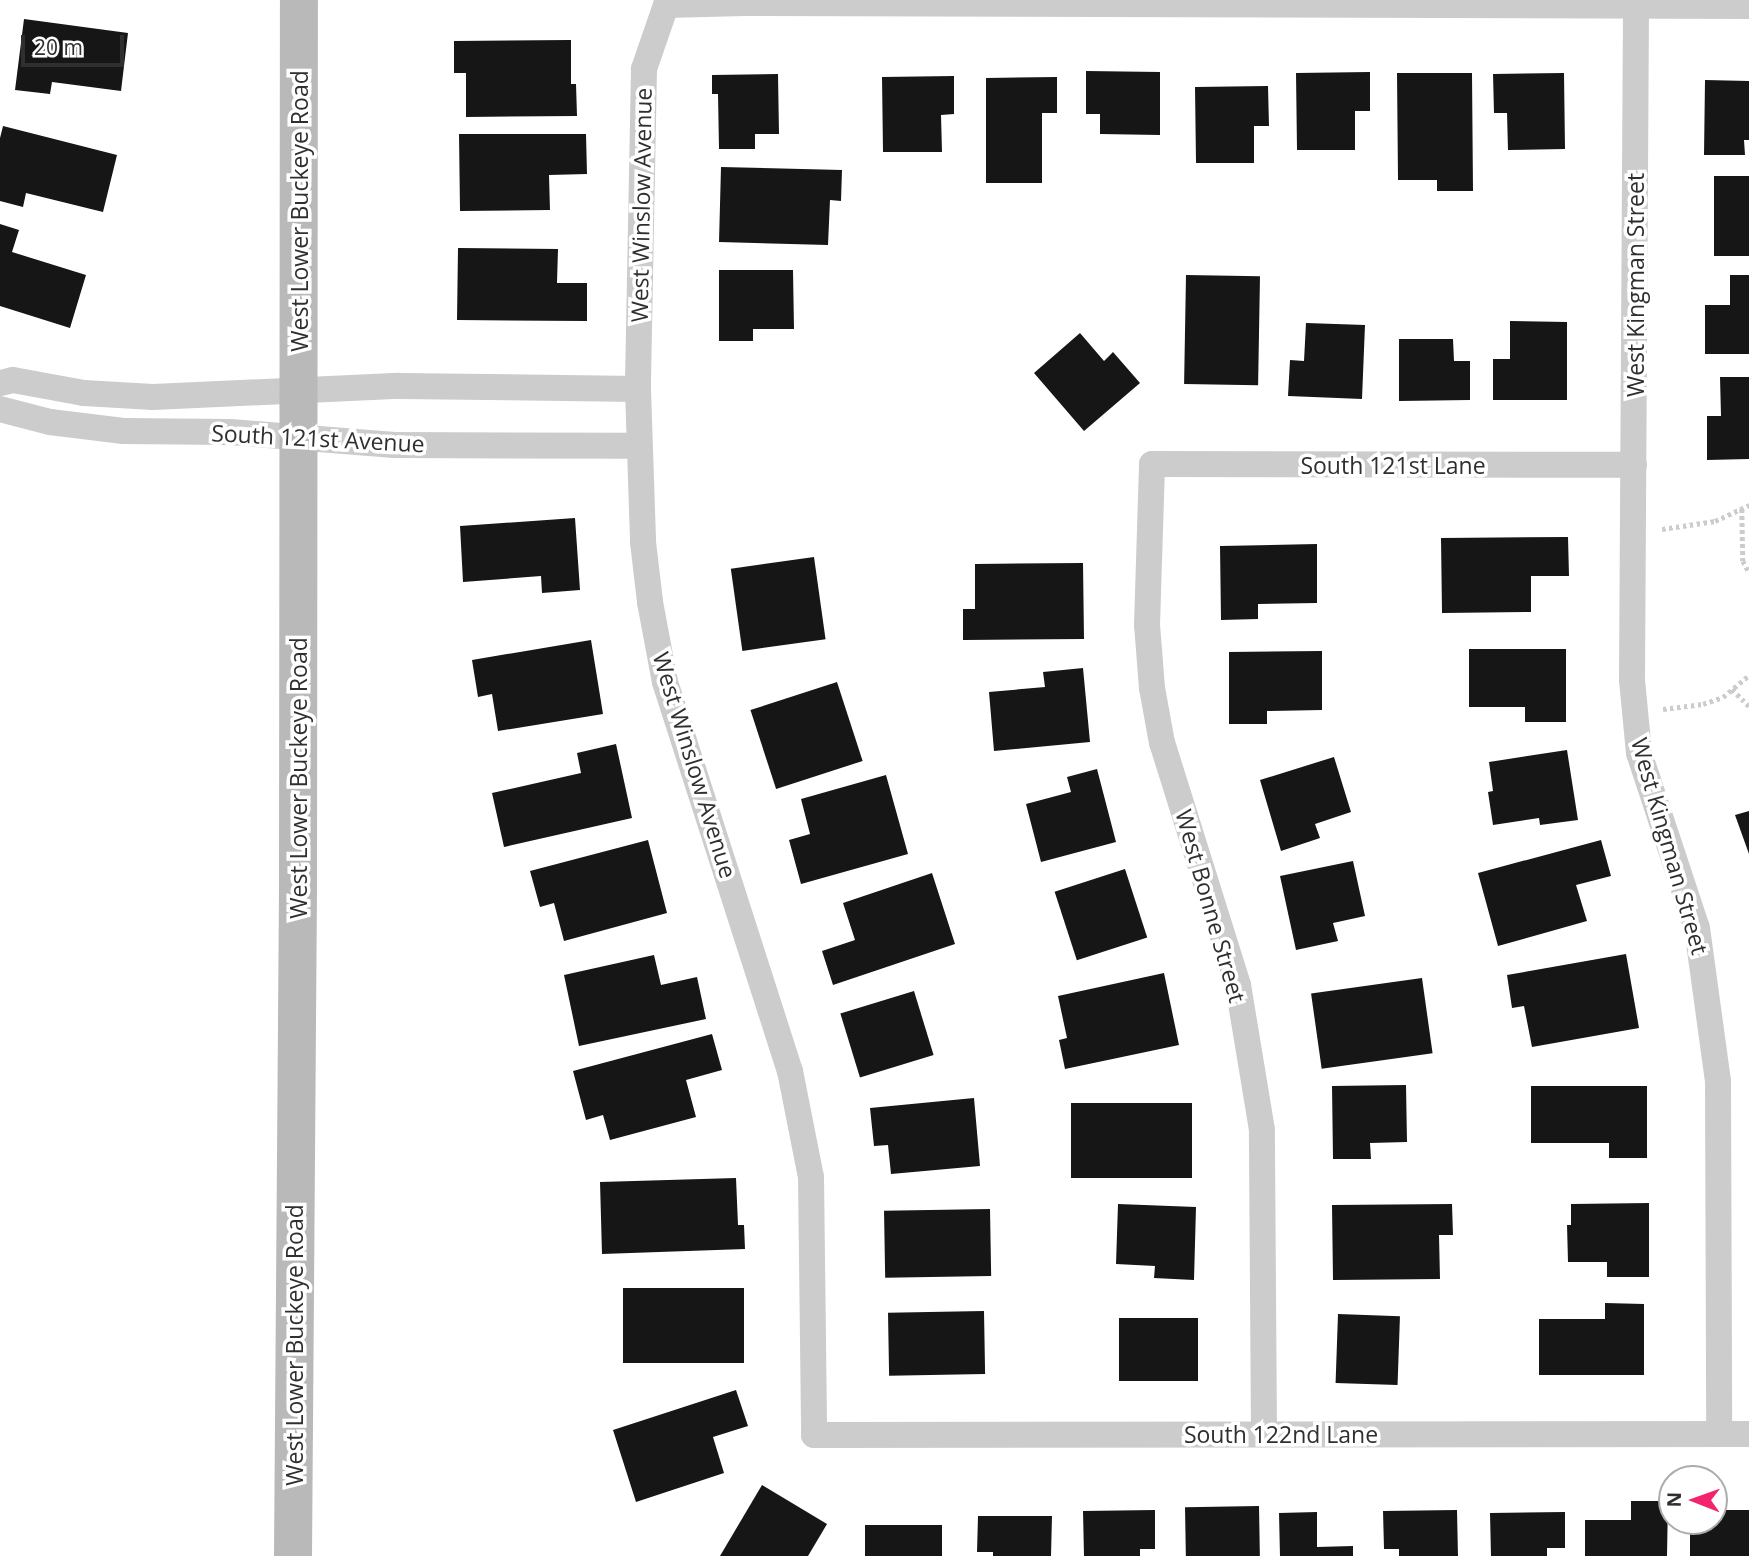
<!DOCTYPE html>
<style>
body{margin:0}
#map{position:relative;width:1749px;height:1556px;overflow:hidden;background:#fff;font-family:"Open Sans",sans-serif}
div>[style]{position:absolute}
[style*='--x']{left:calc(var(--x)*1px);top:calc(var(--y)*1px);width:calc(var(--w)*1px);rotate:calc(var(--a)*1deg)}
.building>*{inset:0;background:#161616;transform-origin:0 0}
.path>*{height:4.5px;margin-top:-2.25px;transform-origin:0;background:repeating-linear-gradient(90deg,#ccc 0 3.5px,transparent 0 7px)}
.street>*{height:26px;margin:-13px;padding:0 13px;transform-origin:13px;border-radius:13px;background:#ccc}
.secondary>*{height:38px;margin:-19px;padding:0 19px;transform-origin:19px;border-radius:19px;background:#b9b9b9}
span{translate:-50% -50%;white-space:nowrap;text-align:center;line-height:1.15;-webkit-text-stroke:7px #fff;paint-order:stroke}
.street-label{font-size:23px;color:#2f2f2f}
.north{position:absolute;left:1658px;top:1465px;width:70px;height:70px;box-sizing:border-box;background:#fff;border:2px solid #acacac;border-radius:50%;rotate:271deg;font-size:19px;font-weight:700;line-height:28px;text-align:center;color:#2f2f2f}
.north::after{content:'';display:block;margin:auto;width:24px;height:32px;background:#f3236d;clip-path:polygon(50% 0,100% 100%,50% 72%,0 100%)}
.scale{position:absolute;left:21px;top:35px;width:103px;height:32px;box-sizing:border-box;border:4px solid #2f2f2f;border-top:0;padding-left:9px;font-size:21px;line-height:24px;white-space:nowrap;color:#2f2f2f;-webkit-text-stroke:5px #fff;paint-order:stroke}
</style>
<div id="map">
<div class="building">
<div style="clip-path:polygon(24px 19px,128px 33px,121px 91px,52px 82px,50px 94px,15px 90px)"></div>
<div style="clip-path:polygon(571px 40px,571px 84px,576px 84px,577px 116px,466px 117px,466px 73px,454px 73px,454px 41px)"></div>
<div style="clip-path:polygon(1086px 71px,1160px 72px,1160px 135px,1100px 134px,1100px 114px,1086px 114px)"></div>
<div style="clip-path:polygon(1370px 72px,1370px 111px,1355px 111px,1355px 150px,1297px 150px,1296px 73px)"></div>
<div style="clip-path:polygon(1397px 73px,1472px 73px,1473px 191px,1437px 191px,1437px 180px,1398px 180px)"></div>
<div style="clip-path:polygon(1564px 73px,1565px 149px,1508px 150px,1507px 113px,1494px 113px,1493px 74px)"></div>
<div style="clip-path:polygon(778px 74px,779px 134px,755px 134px,755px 149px,719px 149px,718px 94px,712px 94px,712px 75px)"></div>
<div style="clip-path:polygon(954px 76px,954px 114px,941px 115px,942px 152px,883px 152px,882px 77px)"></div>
<div style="clip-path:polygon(1057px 77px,1057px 113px,1042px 113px,1042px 183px,986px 183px,986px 78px)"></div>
<div style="clip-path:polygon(1705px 80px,1749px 81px,1749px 140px,1744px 140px,1745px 155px,1704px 155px)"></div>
<div style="clip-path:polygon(1268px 86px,1269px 126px,1254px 126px,1254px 163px,1196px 163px,1195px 87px)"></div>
<div style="clip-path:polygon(3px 126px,117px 155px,103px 212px,26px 193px,23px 207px,0 201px,0 138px)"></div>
<div style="clip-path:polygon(459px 134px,586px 134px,587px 174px,549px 175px,550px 210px,460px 211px)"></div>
<div style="clip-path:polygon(721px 167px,842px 170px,841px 201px,830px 200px,828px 245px,719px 242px)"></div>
<div style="left:1714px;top:176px;width:35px;height:80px"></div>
<div style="clip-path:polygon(0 224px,19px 230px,12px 252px,86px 275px,70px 328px,0 306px)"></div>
<div style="clip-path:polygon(458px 248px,558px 249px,557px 283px,587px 283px,587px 321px,457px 320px)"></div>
<div style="clip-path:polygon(719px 270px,793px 270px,794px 329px,753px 329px,753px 341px,719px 341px)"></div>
<div style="left:1186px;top:275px;width:74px;height:109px;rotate:1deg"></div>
<div style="clip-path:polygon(1730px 275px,1749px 275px,1749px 354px,1705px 354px,1705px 305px,1730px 305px)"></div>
<div style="clip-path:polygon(1510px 321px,1567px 322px,1567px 400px,1493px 400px,1493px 359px,1510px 359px)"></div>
<div style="clip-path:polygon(1306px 323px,1365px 325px,1362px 399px,1288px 396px,1290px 360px,1304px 361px)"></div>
<div style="clip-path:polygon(1080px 333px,1104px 361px,1113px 352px,1140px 383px,1084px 431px,1034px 373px)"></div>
<div style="clip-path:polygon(1399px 339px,1453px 339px,1454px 361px,1470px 361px,1470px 400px,1399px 401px)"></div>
<div style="clip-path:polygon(1720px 377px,1749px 377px,1749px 459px,1707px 460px,1707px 416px,1721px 416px)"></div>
<div style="clip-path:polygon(575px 518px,580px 590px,542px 593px,541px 576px,463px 582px,460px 526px)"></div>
<div style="clip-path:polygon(1568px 537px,1569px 576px,1531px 576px,1531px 612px,1442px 613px,1441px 538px)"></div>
<div style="clip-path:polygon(1317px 544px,1317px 603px,1258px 604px,1258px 619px,1221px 620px,1220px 546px)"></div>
<div style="left:814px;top:557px;width:83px;height:84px;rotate:82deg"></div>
<div style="clip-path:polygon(1083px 563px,1084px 639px,963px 640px,963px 609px,975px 609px,975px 564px)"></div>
<div style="clip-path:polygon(591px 640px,603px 714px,498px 731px,492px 694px,478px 697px,472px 660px)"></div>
<div style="clip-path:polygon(1469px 649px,1566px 649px,1566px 722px,1525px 722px,1525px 707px,1469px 707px)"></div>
<div style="clip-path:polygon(1322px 651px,1322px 710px,1267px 711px,1267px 724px,1229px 724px,1229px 652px)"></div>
<div style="clip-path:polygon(1083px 668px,1090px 742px,994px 751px,989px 692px,1045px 687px,1043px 672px)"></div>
<div style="left:837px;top:682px;width:83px;height:91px;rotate:72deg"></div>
<div style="clip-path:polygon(616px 744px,632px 818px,504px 847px,492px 793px,581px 773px,577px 753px)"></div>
<div style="clip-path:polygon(1567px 750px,1578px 820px,1540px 825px,1539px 818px,1493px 825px,1488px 792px,1493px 791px,1489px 762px)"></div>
<div style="clip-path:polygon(1334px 757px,1351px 812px,1315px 824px,1320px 838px,1281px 851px,1260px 780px)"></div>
<div style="clip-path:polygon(1097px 769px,1116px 842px,1041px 862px,1026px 804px,1071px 792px,1067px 777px)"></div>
<div style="clip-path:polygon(886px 775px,908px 854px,801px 884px,789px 840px,810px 834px,801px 799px)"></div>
<div style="clip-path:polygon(1749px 811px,1749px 854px,1735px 815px)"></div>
<div style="clip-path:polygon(648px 840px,667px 913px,564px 941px,554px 903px,540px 907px,530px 871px)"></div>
<div style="clip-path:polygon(1601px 840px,1611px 876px,1576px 885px,1587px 921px,1498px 946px,1478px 873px)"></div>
<div style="clip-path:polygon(1353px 861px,1365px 916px,1333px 923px,1338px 941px,1296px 950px,1280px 876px)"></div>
<div style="left:1125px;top:869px;width:72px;height:74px;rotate:72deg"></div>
<div style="clip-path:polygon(932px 873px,955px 944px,833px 985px,822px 951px,855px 940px,843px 903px)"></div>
<div style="clip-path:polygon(1626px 954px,1639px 1028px,1532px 1047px,1524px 1006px,1512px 1008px,1507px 975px)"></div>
<div style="clip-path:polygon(654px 955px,661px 985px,697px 977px,706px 1019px,579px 1046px,564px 975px)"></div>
<div style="clip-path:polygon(1164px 973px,1179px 1045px,1065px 1069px,1059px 1040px,1067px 1038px,1058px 996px)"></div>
<div style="left:1422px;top:978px;width:76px;height:112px;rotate:82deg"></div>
<div style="left:914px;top:991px;width:67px;height:77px;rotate:73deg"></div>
<div style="clip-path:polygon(712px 1034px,722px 1070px,686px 1080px,696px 1117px,610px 1140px,603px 1115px,586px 1120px,573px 1071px)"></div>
<div style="clip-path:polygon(1406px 1085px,1407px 1142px,1370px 1143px,1371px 1159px,1333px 1159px,1332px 1086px)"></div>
<div style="clip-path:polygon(1531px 1086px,1647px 1086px,1647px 1158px,1609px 1158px,1609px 1143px,1531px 1143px)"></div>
<div style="clip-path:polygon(974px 1098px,980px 1166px,891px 1174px,888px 1145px,874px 1146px,870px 1108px)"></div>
<div style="left:1192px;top:1103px;width:75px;height:121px;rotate:90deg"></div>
<div style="clip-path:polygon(736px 1178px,738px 1225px,744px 1225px,745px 1249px,602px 1254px,600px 1182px)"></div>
<div style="clip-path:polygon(1649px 1203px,1649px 1277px,1607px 1277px,1607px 1262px,1568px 1262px,1567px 1225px,1571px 1225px,1571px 1204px)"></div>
<div style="clip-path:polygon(1118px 1204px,1196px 1207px,1194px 1280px,1154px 1278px,1155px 1266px,1116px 1264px)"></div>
<div style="clip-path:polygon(1452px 1204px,1453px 1235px,1439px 1235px,1440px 1279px,1333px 1280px,1332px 1205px)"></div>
<div style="left:990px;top:1209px;width:67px;height:106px;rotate:89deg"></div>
<div style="left:623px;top:1288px;width:121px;height:75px"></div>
<div style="clip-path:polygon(1605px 1303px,1644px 1304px,1644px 1375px,1539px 1375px,1539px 1319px,1605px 1319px)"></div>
<div style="left:984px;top:1311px;width:63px;height:96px;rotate:89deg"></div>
<div style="left:1338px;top:1314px;width:62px;height:69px;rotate:2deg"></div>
<div style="left:1198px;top:1318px;width:63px;height:79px;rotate:90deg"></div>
<div style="clip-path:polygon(736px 1390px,748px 1426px,713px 1437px,724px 1473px,636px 1502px,613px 1430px)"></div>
<div style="clip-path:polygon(762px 1485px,827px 1524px,808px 1556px,720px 1556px)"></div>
<div style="clip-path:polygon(1631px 1501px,1668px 1501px,1667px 1556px,1585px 1556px,1585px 1520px,1631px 1520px)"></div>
<div style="left:1259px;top:1506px;width:50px;height:74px;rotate:89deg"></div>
<div style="clip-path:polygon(1155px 1510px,1155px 1549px,1140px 1549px,1140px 1556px,1084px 1556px,1083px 1511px)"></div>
<div style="clip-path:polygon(1457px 1510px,1458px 1556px,1399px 1556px,1399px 1549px,1384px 1549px,1383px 1511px)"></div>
<div style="clip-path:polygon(1714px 1510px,1749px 1510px,1749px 1556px,1690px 1556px,1690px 1521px,1714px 1521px)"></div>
<div style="clip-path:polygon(1317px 1512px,1317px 1547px,1353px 1546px,1353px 1556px,1280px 1556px,1279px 1513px)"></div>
<div style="clip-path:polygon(1565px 1512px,1565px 1548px,1547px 1548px,1547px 1556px,1491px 1556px,1490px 1513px)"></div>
<div style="clip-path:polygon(978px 1516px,1052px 1516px,1051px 1556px,993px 1556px,993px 1552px,977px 1552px)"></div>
<div style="left:865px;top:1525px;width:77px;height:31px"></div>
</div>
<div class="path">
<div style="--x:1742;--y:509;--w:52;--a:88.9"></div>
<div style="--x:1743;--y:561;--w:13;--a:61"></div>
<div style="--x:1662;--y:529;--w:54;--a:-8.6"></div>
<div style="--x:1715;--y:521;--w:38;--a:-25"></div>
<div style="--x:1732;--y:689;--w:24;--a:45"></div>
<div style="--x:1663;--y:709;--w:40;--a:-7.1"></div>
<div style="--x:1703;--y:704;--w:21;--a:-19"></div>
<div style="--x:1723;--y:697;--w:34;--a:-40"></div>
</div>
<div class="street">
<div style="--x:1636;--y:6;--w:674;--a:90.34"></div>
<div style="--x:1632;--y:680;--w:73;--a:84.5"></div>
<div style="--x:1639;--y:753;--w:184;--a:71.7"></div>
<div style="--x:1697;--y:928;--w:155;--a:82.2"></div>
<div style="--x:1718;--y:1082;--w:352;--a:89.8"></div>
<div style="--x:1749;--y:6;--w:1004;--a:-179.83"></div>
<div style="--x:745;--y:3;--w:79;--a:178.5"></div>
<div style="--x:666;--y:5;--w:68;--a:109"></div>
<div style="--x:644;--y:69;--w:320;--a:91.1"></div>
<div style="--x:638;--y:389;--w:153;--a:88.1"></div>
<div style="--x:643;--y:542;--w:60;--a:83.3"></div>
<div style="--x:650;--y:602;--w:81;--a:79.4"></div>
<div style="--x:665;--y:682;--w:409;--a:72.2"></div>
<div style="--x:790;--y:1071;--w:108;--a:78.8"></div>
<div style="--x:811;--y:1177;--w:258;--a:89.3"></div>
<div style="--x:814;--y:1435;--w:935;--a:-0.06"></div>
<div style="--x:0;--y:383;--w:13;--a:-13"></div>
<div style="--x:13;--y:380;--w:72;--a:10.4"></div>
<div style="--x:84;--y:393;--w:69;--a:3.3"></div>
<div style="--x:153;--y:397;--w:246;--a:-2.6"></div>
<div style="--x:399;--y:386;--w:239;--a:0.7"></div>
<div style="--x:0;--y:409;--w:52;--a:14.6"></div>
<div style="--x:50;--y:422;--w:74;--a:7"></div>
<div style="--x:123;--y:431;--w:107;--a:0.5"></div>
<div style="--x:230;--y:432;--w:165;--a:4.5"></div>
<div style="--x:394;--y:445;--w:245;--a:0.2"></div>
<div style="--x:1264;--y:1434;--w:304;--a:-90.4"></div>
<div style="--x:1262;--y:1130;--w:147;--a:-99.4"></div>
<div style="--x:1238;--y:985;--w:254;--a:-107.4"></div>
<div style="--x:1162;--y:743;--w:56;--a:-100.3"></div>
<div style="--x:1152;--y:688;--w:63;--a:-94.5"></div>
<div style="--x:1147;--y:625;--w:161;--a:-88.2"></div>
<div style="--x:1152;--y:464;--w:482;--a:0.1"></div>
</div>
<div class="secondary">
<div style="--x:293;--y:1556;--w:670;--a:-89.57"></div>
<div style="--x:298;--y:886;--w:886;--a:-89.94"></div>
</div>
<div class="street-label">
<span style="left:641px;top:205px;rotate:-89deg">West Winslow Avenue</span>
<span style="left:299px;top:211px;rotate:-90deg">West Lower Buckeye Road</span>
<span style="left:1635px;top:285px;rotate:-90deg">West Kingman Street</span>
<span style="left:318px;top:438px;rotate:3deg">South 121st Avenue</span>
<span style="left:1393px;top:465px">South 121st Lane</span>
<span style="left:695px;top:765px;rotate:73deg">West Winslow Avenue</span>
<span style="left:298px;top:778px;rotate:-90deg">West Lower Buckeye Road</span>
<span style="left:1670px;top:846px;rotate:74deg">West Kingman Street</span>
<span style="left:1211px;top:906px;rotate:74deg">West Bonne Street</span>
<span style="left:294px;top:1345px;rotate:-90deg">West Lower Buckeye Road</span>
<span style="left:1281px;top:1434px">South 122nd Lane</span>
</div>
<div class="north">N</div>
<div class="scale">20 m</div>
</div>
